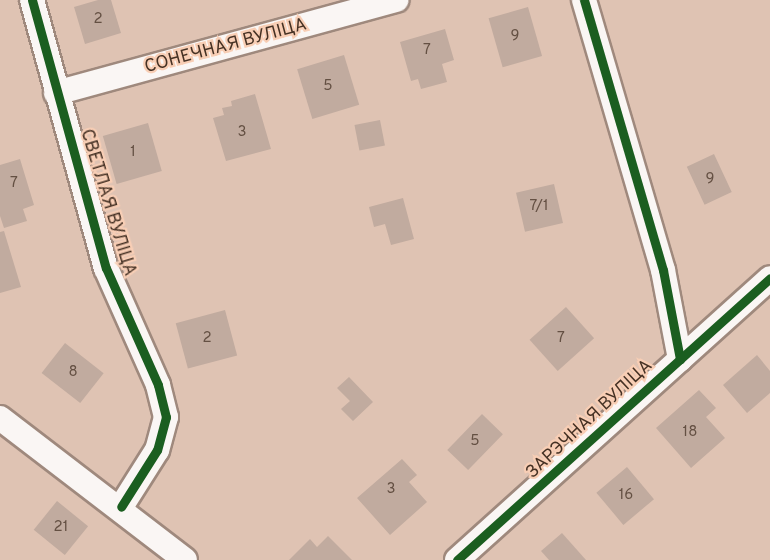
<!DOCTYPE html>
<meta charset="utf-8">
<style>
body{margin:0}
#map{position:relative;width:770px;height:560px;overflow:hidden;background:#dfc3b3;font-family:Overpass,sans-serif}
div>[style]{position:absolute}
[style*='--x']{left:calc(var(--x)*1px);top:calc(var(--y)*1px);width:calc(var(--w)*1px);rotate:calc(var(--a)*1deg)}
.building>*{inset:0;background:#c1ab9f;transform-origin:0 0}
.roads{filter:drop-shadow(2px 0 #9f897d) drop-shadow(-2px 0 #9f897d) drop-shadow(0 2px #9f897d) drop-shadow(0 -2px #9f897d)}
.minor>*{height:24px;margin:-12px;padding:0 12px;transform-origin:12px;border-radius:12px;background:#faf6f4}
.cycleway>*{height:9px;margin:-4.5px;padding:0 4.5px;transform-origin:4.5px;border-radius:4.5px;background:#1b5e20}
span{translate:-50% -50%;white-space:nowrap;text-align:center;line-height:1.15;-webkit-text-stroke:4.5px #f8ceb5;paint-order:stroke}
.number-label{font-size:15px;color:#645043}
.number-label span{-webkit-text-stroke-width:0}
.street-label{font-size:18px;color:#453124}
</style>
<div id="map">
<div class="building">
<div style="clip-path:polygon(98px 0,111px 0,121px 33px,85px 44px,74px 7px)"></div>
<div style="left:528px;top:7px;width:51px;height:41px;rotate:74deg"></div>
<div style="clip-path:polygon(445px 29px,454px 60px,442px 64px,447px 82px,421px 89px,418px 79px,411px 81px,400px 42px)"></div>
<div style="left:344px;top:55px;width:52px;height:49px;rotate:73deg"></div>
<div style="clip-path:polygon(255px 94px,271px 149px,226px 161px,213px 118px,224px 115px,222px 108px,232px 106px,231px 101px)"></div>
<div style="left:380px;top:120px;width:26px;height:26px;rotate:79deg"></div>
<div style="left:148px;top:123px;width:50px;height:47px;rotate:74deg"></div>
<div style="left:714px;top:154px;width:42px;height:30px;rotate:65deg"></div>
<div style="clip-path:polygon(20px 159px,34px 205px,23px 209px,27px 221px,4px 228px,0 216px,0 165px)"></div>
<div style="left:554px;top:184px;width:40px;height:39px;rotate:77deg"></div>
<div style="clip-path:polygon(403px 198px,414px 239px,391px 245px,385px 224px,374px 227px,369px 207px)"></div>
<div style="clip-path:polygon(4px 231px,21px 287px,0 293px,0 232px)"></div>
<div style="left:566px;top:307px;width:42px;height:49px;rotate:48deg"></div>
<div style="left:225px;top:310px;width:47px;height:51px;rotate:75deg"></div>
<div style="left:65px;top:343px;width:49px;height:38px;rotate:38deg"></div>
<div style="clip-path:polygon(757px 355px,770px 371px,770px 393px,747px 413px,723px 385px)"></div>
<div style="clip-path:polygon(349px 377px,373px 402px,353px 421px,341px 409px,350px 401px,337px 388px)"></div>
<div style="clip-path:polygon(699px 390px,716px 408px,706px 417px,725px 438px,691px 468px,656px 428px)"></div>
<div style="left:482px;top:414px;width:29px;height:50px;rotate:44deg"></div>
<div style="clip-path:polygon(402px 459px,417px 475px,409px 482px,427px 502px,390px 535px,357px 498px)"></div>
<div style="left:627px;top:467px;width:42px;height:40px;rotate:50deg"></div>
<div style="left:57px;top:501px;width:40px;height:37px;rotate:39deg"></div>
<div style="clip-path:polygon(562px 533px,586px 560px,549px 560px,541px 551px)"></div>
<div style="clip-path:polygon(328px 536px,352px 560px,289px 560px,310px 539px,317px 547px)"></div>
</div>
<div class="roads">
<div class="minor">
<div style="--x:32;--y:0;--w:278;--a:74.6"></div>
<div style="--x:106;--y:268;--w:128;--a:66"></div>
<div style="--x:158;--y:385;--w:33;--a:76"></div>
<div style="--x:166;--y:417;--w:34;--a:105"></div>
<div style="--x:157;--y:450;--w:67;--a:122.3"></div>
<div style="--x:584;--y:0;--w:281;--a:73.7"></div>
<div style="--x:663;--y:270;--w:91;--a:79.2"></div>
<div style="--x:56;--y:93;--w:353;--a:-15.3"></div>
<div style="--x:0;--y:418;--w:233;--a:37.5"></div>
<div style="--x:457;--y:560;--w:421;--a:-42"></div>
</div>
</div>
<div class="cycleway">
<div style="--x:32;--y:0;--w:278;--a:74.6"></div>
<div style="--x:106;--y:268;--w:128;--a:66"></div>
<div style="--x:158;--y:385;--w:33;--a:76"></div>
<div style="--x:166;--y:417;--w:34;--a:105"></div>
<div style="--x:157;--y:450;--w:67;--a:122.3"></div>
<div style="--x:584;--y:0;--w:281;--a:73.7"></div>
<div style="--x:663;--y:270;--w:91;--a:79.2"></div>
<div style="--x:457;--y:560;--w:421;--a:-42"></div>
</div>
<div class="number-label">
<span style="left:98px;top:20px">2</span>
<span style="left:515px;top:37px">9</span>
<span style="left:427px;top:51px">7</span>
<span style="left:328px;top:87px">5</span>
<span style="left:242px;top:133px">3</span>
<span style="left:133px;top:153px">1</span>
<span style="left:710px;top:180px">9</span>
<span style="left:14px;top:184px">7</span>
<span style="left:539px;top:207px">7/1</span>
<span style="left:207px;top:339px">2</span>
<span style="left:561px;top:339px">7</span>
<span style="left:73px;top:373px">8</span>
<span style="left:690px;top:433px">18</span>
<span style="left:475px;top:442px">5</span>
<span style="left:391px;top:490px">3</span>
<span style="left:626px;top:496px">16</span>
<span style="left:61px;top:528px">21</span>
</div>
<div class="street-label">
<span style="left:226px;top:47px;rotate:-15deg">СОНЕЧНАЯ ВУЛІЦА</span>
<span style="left:107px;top:203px;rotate:73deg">СВЕТЛАЯ ВУЛІЦА</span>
<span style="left:590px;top:420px;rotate:-43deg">ЗАРЭЧНАЯ ВУЛІЦА</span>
</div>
</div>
